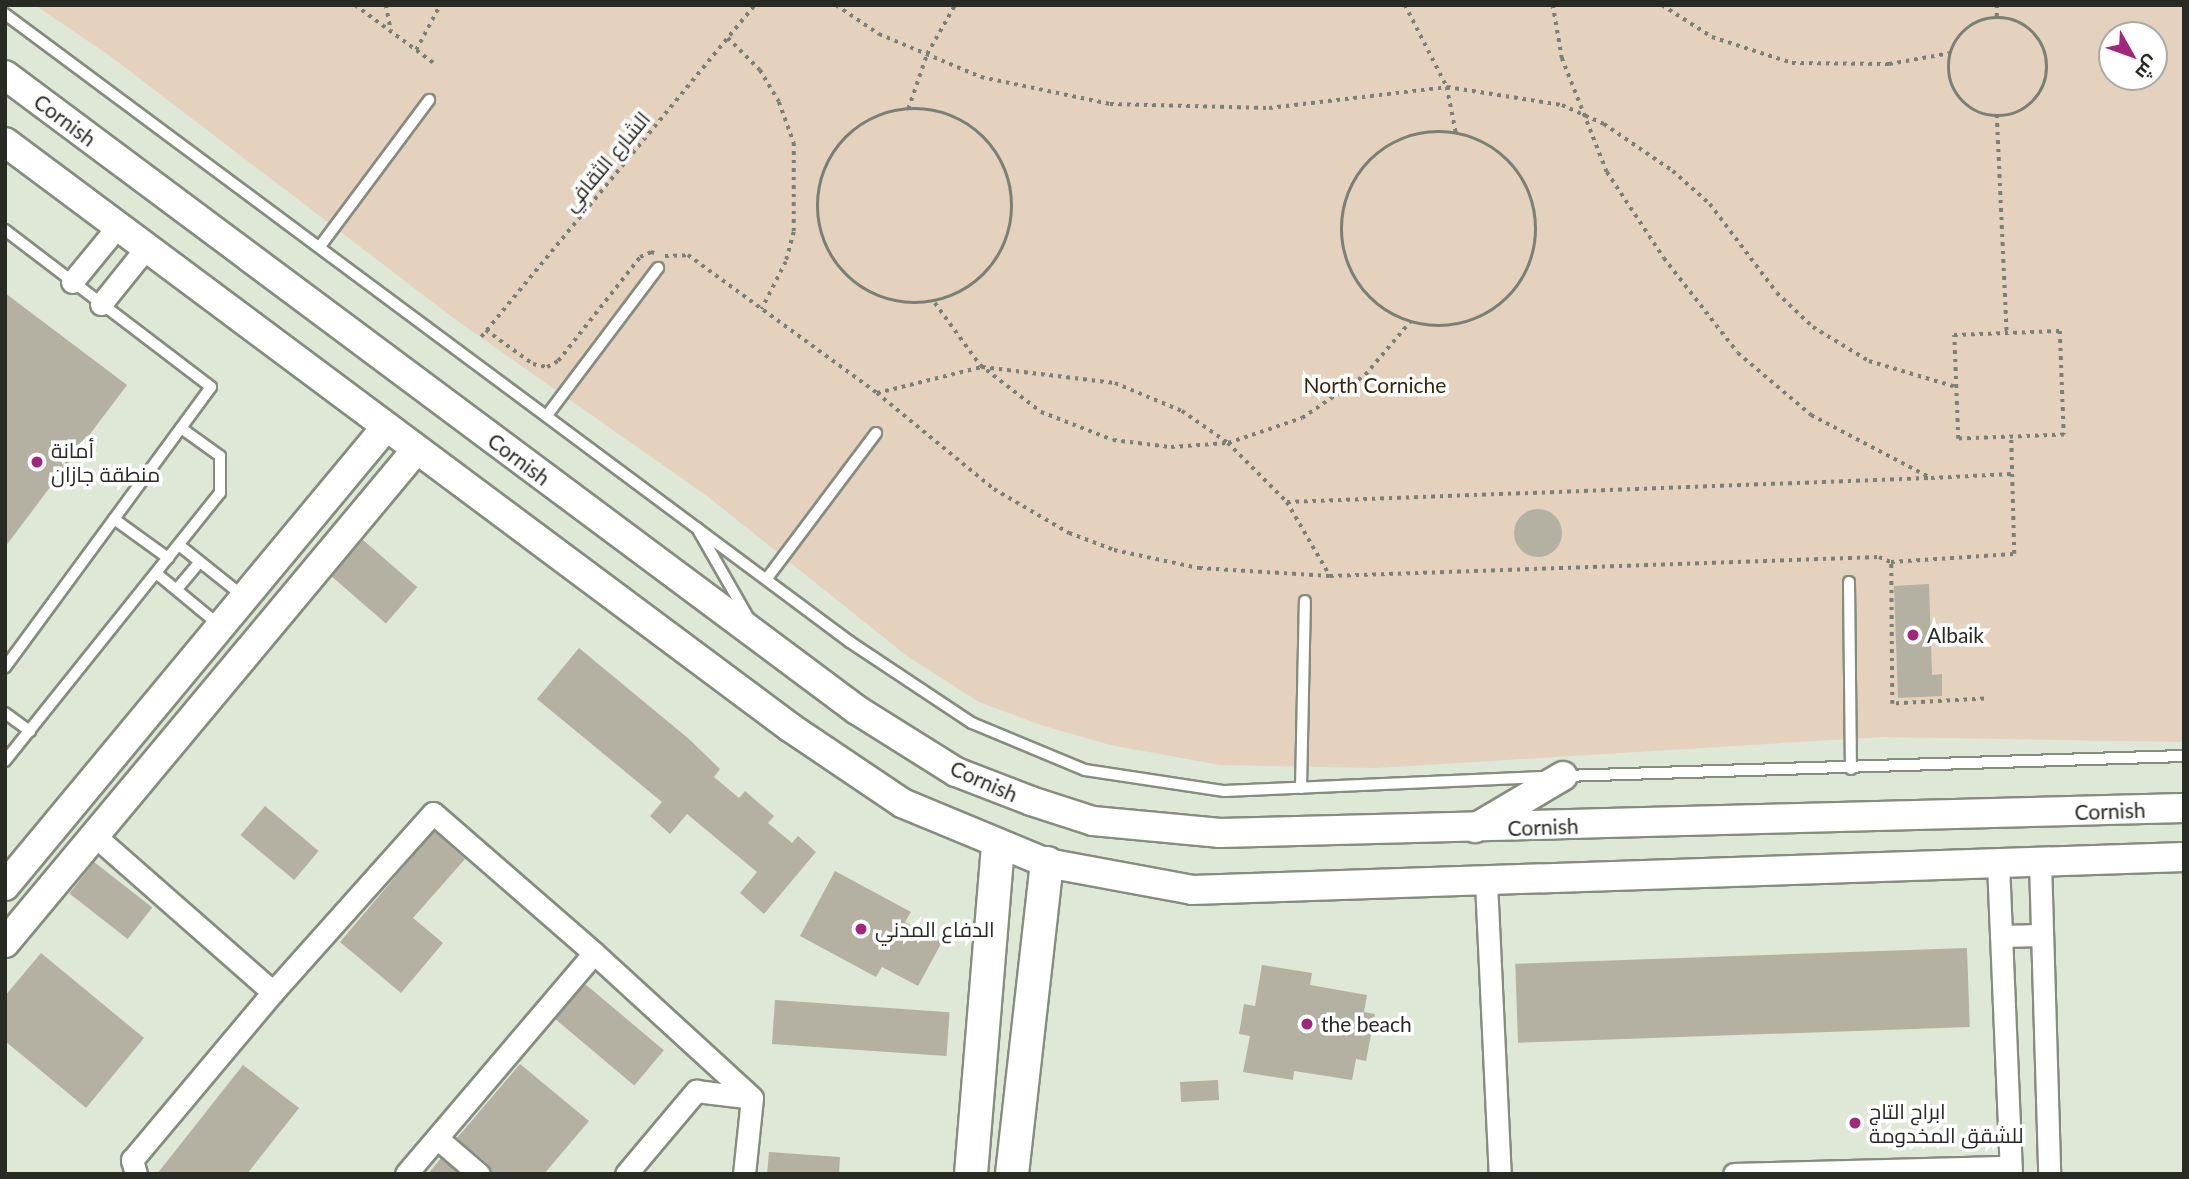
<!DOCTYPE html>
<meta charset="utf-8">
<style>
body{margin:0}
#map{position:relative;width:2189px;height:1179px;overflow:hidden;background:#dfe7d7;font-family:Lato,Cairo,sans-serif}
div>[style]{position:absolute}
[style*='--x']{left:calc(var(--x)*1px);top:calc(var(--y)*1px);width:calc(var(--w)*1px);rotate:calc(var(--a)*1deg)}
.green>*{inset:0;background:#e4d2be}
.building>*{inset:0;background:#b4b1a2;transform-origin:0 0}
.round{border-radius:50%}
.path>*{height:3.5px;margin-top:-1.75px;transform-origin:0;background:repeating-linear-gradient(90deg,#7b8076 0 3.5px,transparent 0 8.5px)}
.path>.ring{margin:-1.75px;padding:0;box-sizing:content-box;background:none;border:3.5px solid #7b8076;border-radius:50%}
.roads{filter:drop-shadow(2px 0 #868d7f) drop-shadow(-2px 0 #868d7f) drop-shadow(0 2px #868d7f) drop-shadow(0 -2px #868d7f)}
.service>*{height:10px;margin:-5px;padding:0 5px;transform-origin:5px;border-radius:5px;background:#fff}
.minor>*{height:21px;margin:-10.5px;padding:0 10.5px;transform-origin:10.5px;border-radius:10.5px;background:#fff}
.secondary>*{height:28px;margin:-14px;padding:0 14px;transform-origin:14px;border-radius:14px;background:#fff}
.primary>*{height:32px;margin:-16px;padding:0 16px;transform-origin:16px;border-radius:16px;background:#fff}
.dots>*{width:19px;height:19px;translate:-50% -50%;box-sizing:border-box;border:4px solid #fff;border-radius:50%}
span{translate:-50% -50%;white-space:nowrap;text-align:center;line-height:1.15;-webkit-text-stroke:7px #fff;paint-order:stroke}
.street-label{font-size:21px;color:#282a24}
.park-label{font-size:21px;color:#39250b}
.poi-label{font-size:21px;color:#282a24}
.left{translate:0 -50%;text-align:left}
.frame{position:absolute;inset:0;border:7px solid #282a24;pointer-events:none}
.north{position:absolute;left:2098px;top:21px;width:70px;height:70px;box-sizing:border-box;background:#fff;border:2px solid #a9aaa7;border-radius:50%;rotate:130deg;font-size:19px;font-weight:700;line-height:28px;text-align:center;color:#282a24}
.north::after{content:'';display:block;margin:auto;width:24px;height:32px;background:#a1277d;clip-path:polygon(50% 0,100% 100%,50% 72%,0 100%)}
</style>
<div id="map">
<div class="green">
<div style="clip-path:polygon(evenodd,35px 5px,2184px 5px,2184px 742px,1882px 737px,1376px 768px,1220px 765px,1110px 745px,1041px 725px,979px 702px,907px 656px,707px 496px,456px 320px,110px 56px,35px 5px,2112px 35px,2154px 35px,2154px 77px,2112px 77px,2112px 35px)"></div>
</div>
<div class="building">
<div style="clip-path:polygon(5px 293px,127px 385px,5px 547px)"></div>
<div class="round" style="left:1514px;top:509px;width:48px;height:48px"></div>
<div style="left:363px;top:540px;width:72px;height:48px;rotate:41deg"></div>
<div style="clip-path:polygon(1929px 584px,1932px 675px,1942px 674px,1942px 696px,1898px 698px,1894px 586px)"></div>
<div style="clip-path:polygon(579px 648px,689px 739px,720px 769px,714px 777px,739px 798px,745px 791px,774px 816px,768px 823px,792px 843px,798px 836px,816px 852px,764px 914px,740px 893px,757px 872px,687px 814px,670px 834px,650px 816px,662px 802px,537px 699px)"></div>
<div style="left:265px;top:806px;width:70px;height:38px;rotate:40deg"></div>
<div style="clip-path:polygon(434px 831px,465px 859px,413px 918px,443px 943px,401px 993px,340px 942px)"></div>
<div style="left:94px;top:862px;width:74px;height:40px;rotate:38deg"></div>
<div style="clip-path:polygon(835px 871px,911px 912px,905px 922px,942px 942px,918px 986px,882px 967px,876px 977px,800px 936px)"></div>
<div style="left:1967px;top:948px;width:79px;height:452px;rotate:88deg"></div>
<div style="clip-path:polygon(41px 953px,144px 1038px,86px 1108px,5px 1041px,5px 996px)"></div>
<div style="clip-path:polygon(1262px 965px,1312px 973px,1310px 985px,1367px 995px,1364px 1012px,1375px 1014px,1366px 1061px,1356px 1059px,1352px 1080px,1294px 1071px,1293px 1080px,1243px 1072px,1250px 1036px,1239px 1034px,1244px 1004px,1255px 1006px)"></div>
<div style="left:585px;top:984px;width:103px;height:46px;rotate:40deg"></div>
<div style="left:775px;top:1000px;width:175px;height:44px;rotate:4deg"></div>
<div style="clip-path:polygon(520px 1064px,589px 1121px,544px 1174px,492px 1174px,488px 1164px,457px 1138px)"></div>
<div style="clip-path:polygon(243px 1065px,299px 1108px,265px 1151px,247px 1174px,157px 1174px)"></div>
<div style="left:1218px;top:1080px;width:20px;height:38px;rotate:87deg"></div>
<div style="clip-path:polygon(769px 1152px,840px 1157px,839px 1174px,767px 1174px)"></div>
<div style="clip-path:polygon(441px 1158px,459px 1174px,428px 1174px)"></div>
</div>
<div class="path">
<div style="--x:355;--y:5;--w:99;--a:36.4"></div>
<div style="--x:386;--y:5;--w:26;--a:79"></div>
<div style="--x:836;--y:5;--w:52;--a:34"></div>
<div style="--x:879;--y:34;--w:111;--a:22.9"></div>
<div style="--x:981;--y:77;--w:132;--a:11.8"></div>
<div style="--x:1110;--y:104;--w:159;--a:1.4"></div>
<div style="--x:1269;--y:108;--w:179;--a:-6.7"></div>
<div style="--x:1447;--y:87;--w:116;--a:8.9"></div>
<div style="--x:1562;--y:105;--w:46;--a:24.3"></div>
<div style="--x:1604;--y:124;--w:83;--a:34.3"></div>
<div style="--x:1673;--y:171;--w:50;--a:41.7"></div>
<div style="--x:1710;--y:204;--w:111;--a:53"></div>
<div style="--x:1777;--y:293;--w:50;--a:43.4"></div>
<div style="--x:1813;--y:327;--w:66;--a:31.3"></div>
<div style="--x:1869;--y:361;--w:91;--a:16.6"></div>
<div style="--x:1405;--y:5;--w:92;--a:62.9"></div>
<div style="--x:1447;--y:87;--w:47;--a:78.9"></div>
<div style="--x:1553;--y:5;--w:54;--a:80.4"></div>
<div style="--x:1562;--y:58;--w:123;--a:68.5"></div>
<div style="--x:1607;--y:172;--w:103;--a:56.5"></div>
<div style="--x:1664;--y:258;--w:120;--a:52.1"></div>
<div style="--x:1738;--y:353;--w:96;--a:40.3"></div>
<div style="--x:1811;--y:415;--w:136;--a:27.7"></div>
<div style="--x:1931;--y:478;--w:80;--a:-2.9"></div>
<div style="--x:1662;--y:5;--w:59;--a:32.6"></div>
<div style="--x:1712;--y:37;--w:84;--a:18"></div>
<div style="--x:1792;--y:63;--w:97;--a:0.6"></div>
<div style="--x:1889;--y:64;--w:63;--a:-10.1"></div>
<div style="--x:1997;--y:5;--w:13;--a:90"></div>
<div class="ring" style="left:1949px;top:18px;width:94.5px;height:94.5px"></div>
<div style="--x:728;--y:38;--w:45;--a:45"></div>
<div style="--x:760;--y:70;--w:37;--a:59"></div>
<div style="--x:779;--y:102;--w:44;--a:69.9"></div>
<div style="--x:794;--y:143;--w:89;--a:90"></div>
<div style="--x:794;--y:232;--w:31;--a:105"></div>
<div style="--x:786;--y:262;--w:53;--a:117.1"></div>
<div style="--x:416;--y:50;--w:51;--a:-61.9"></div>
<div class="ring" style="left:818px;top:109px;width:190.5px;height:190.5px"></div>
<div style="--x:908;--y:109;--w:58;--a:-70.9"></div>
<div style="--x:927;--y:54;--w:56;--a:-60.3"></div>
<div style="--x:1997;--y:115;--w:218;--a:87.4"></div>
<div class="ring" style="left:1342px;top:132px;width:190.5px;height:190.5px"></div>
<div style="--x:665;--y:256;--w:23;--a:-2"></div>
<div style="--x:688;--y:255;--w:234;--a:36.1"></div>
<div style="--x:877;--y:393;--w:151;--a:39.4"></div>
<div style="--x:994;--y:489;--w:87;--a:30.4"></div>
<div style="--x:1069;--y:533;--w:48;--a:20.7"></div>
<div style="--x:1114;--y:550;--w:87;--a:12"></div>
<div style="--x:1199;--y:568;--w:131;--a:3.5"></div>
<div style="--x:1330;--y:576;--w:549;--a:-1.98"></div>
<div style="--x:1879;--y:557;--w:13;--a:23"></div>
<div style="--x:935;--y:303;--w:77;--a:54"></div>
<div style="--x:980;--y:365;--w:77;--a:37.6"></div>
<div style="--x:1041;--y:412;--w:77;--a:21.3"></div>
<div style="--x:1113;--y:440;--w:58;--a:6.9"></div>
<div style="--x:1171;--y:447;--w:57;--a:-4"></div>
<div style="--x:1228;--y:443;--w:78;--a:-18.7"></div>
<div style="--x:1302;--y:418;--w:76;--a:-34.3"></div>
<div style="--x:1365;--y:375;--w:70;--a:-49.7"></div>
<div style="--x:486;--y:330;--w:58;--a:35.9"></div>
<div style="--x:533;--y:364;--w:14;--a:12"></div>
<div style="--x:547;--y:367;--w:13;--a:-29"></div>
<div style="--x:558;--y:361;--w:132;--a:-51.7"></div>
<div style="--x:640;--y:257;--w:12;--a:-24"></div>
<div style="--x:651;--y:252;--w:7;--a:16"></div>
<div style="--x:2060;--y:331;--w:104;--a:87.8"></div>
<div style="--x:2064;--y:435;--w:106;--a:177.8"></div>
<div style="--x:1958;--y:439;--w:104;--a:-92.2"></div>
<div style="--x:1954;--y:335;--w:106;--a:-2.2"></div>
<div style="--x:481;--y:337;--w:430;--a:-50.5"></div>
<div style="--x:877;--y:393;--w:108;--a:-13.9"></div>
<div style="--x:982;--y:367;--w:134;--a:6.9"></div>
<div style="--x:1115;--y:383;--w:73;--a:22.7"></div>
<div style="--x:1182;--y:411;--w:56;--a:34.8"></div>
<div style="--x:1228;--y:443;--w:83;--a:45"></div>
<div style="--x:1287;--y:502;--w:86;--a:59.8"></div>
<div style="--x:1287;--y:502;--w:642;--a:-2.14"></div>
<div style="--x:1984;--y:699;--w:92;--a:176.9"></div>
<div style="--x:1892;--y:704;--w:142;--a:-90.4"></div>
<div style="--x:1891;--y:562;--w:123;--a:-3.7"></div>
<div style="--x:2014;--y:554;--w:117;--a:-91.5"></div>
</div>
<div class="roads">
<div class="service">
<div style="--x:5;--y:14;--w:1053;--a:36.62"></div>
<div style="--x:850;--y:642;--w:146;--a:33.6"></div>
<div style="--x:972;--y:723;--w:122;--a:22.6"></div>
<div style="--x:1085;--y:770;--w:141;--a:8.6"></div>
<div style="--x:1224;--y:791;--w:320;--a:-2.5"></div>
<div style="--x:5;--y:230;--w:259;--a:37.3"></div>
<div style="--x:211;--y:387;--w:348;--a:126.3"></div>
<div style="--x:321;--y:245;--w:181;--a:-53.3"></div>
<div style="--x:548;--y:414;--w:183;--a:-53"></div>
<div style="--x:114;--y:519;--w:67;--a:35.8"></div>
<div style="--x:697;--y:528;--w:103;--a:60.2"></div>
<div style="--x:179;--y:545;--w:82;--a:38.6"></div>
<div style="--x:156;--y:573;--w:82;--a:39.5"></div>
<div style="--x:768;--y:577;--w:180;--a:-53.1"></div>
<div style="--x:1849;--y:582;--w:187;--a:89.4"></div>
<div style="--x:177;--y:589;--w:35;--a:-50"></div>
<div style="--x:5;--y:713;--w:31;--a:36"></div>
<div style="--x:5;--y:761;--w:344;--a:-51.3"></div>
<div style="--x:220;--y:493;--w:37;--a:-90"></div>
<div style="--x:220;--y:456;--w:48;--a:-144.3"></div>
<div style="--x:1564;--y:776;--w:620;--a:-1.85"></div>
<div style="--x:1301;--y:788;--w:187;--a:-88.8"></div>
</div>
<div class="minor">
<div style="--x:72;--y:282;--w:72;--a:-50.6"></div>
<div style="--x:101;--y:304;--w:72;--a:-51.2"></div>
<div style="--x:94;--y:835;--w:238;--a:41.3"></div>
<div style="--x:2040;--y:862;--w:312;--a:88.3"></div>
<div style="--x:1998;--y:863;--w:311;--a:87.6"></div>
<div style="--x:1486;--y:882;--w:292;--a:87.3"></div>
<div style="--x:2001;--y:936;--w:41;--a:-1.4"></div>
<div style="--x:594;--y:953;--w:214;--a:42.5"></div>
<div style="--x:437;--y:1138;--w:55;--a:40.6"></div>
<div style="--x:136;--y:1174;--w:15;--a:-106"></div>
<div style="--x:132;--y:1160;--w:219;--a:-50"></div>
<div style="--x:273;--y:992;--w:240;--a:-48.2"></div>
<div style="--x:433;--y:813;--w:213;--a:41"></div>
<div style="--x:594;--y:953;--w:290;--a:130.4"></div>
<div style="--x:626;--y:1174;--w:109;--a:-49.9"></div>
<div style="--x:696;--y:1091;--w:56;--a:7.1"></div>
<div style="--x:752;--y:1098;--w:76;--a:96"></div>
<div style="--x:1734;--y:1174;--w:276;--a:-1.5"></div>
</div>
<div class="secondary">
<div style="--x:5;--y:75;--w:1063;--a:36.7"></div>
<div style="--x:857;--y:710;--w:117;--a:32.1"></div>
<div style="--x:956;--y:772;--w:80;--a:21.1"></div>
<div style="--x:1031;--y:801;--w:65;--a:17.9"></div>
<div style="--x:1093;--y:821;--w:128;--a:5.4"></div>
<div style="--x:1220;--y:833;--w:964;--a:-1.49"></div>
<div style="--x:5;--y:142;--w:980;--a:36.71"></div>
<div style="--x:791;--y:728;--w:134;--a:34"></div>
<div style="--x:902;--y:803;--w:157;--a:22.5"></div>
<div style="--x:1047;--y:863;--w:147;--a:10.5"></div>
<div style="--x:1192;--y:890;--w:993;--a:-1.91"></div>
<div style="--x:1475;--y:828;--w:102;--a:-30.6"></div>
<div style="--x:5;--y:886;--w:597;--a:-50.31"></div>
<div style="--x:5;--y:943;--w:642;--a:-50.18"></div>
</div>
<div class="primary">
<div style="--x:971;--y:1174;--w:329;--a:-85.3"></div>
<div style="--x:1012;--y:1174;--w:313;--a:-83.6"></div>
</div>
</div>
<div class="dots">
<div style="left:37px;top:462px;background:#a1277d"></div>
<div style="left:1913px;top:635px;background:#a1277d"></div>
<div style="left:861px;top:929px;background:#a1277d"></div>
<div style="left:1307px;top:1024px;background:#a1277d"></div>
<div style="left:1855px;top:1123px;background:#a1277d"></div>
</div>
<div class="street-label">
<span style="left:65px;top:120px;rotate:37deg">Cornish</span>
<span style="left:606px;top:161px;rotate:-50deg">الشارع الثقافي</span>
<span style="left:519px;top:459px;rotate:37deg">Cornish</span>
<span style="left:984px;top:781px;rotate:24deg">Cornish</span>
<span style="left:2110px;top:811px;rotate:-2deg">Cornish</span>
<span style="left:1543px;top:827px;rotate:-2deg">Cornish</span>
</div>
<div class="park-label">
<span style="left:1375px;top:385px">North Corniche</span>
</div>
<div class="poi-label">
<span class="left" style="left:51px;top:462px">أمانة<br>منطقة جازان</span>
<span class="left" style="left:1927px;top:635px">Albaik</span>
<span class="left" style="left:875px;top:929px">الدفاع المدني</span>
<span class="left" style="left:1321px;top:1024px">the beach</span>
<span class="left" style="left:1869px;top:1123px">ابراج التاج<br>للشقق المخدومة</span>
</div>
<div class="frame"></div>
<div class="north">ش</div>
</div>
